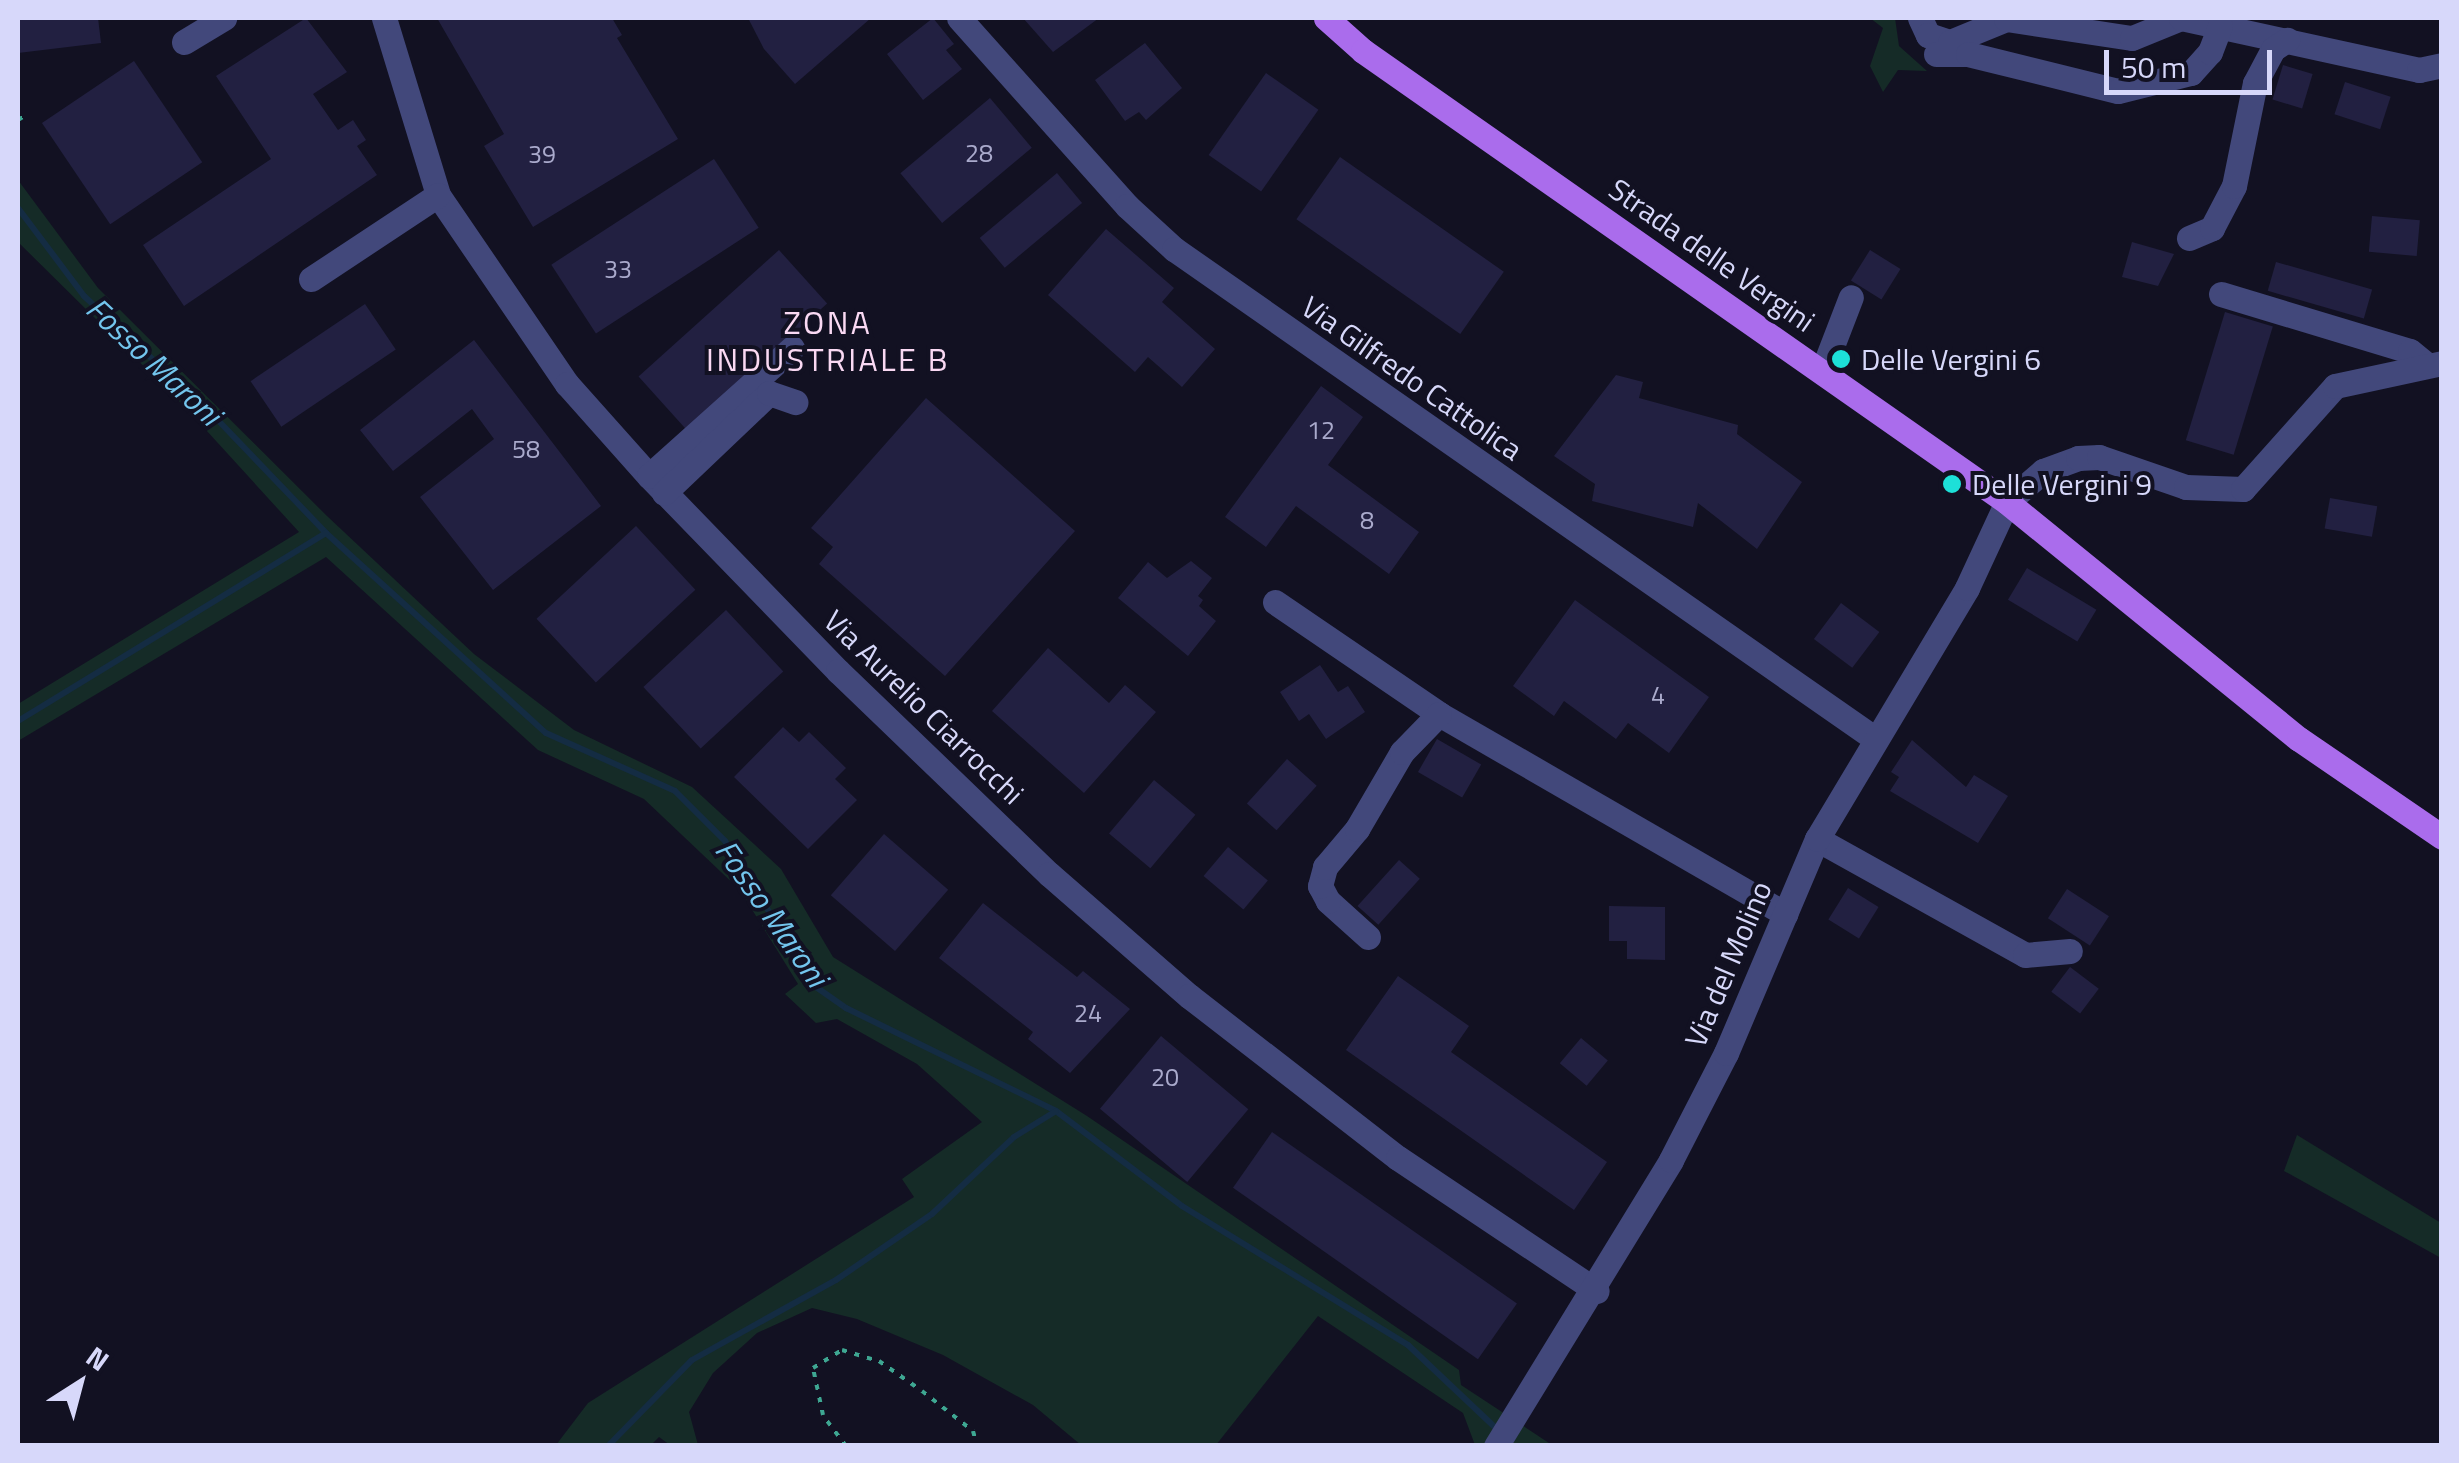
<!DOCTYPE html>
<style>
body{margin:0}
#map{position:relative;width:2459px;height:1463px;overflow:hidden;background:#121122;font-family:"Titillium Web",sans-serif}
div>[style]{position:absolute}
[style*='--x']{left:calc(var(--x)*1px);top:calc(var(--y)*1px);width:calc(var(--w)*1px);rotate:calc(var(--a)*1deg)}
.green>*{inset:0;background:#152b27}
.stream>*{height:6px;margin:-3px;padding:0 3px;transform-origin:3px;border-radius:3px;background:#142c43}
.building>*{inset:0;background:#222041;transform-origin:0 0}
.path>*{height:4px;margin-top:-2px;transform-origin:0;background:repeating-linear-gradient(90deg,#3ea792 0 5px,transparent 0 13px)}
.minor>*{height:25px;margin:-12.5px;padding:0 12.5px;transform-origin:12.5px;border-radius:12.5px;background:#42487b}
.major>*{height:25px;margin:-12.5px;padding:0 12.5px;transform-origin:12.5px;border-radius:12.5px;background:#aa6cec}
.dots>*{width:28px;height:28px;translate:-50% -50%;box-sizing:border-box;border:5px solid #121122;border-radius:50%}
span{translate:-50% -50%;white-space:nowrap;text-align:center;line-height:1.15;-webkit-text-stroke:8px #121122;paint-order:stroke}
.number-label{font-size:25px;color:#aac}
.number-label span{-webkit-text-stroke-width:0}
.street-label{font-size:30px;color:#d7d8fa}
.poi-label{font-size:30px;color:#d7d8fa}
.left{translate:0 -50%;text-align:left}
.neighbourhood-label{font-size:32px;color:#fad9f3;letter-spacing:2.5px}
.water-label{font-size:32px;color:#73c5ed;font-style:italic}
.frame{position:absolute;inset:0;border:20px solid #d7d8fa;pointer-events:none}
.north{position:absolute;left:30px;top:1333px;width:100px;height:100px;-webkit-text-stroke:8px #121122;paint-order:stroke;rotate:36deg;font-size:28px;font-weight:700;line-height:40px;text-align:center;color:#d7d8fa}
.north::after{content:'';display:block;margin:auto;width:35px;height:45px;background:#d7d8fa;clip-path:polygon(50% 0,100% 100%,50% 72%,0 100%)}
.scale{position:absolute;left:2104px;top:50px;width:168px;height:45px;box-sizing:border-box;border:5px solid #d7d8fa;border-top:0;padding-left:12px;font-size:30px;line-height:35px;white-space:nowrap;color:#d7d8fa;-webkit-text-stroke:8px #121122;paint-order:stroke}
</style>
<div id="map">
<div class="green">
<div style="clip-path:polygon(1870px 18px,1895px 18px,1899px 46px,1927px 71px,1898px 70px,1883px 92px,1870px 66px,1883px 28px)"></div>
<div style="clip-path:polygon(18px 180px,98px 288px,327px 516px,474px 654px,574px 730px,692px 787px,781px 869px,833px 957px,1087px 1116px,1459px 1370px,1461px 1385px,1552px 1445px,1475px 1445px,1463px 1413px,1318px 1316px,1216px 1445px,1081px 1445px,1033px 1405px,943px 1355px,857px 1319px,812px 1308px,757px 1333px,713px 1373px,689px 1412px,698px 1445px,670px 1445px,659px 1437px,651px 1445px,556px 1445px,588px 1403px,914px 1197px,902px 1179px,982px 1122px,917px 1064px,837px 1019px,816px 1023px,785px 994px,798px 984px,740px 890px,644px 799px,538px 750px,326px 557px,18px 741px,18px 704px,299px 532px,185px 407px,18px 242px)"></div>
<div style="clip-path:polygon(2297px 1135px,2441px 1223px,2441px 1258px,2284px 1171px)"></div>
</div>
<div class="stream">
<div style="--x:18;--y:208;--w:110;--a:53.1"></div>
<div style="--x:84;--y:296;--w:174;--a:42.7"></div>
<div style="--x:212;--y:414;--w:165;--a:46.2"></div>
<div style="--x:326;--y:533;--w:297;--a:42.3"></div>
<div style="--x:546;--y:733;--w:141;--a:24.2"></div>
<div style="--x:675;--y:791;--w:71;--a:45"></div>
<div style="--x:725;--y:841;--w:172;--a:58.1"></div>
<div style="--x:816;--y:987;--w:37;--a:35"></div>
<div style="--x:846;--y:1008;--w:234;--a:26.1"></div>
<div style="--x:1056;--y:1111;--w:158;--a:37"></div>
<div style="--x:1182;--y:1206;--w:265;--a:31.6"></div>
<div style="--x:1408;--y:1345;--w:124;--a:43.4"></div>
<div style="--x:18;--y:721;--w:361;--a:-31.4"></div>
<div style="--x:608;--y:1446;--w:120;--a:-45.7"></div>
<div style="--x:692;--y:1360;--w:165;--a:-29.1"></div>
<div style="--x:836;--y:1280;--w:116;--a:-34.5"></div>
<div style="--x:932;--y:1214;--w:112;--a:-43.2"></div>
<div style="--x:1014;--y:1137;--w:49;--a:-31.8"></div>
</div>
<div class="building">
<div style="clip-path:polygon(18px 18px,98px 18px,101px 43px,18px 53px)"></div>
<div style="clip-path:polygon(306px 18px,347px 72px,313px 94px,338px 130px,353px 120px,366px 140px,357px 146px,377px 175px,184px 306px,143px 245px,271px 159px,216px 76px)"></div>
<div style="clip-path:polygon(437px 18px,612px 18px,622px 35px,617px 38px,678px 139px,533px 227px,484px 146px,504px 134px)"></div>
<div style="clip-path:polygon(748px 18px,871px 18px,795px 84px,764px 49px)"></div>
<div style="clip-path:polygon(933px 18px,954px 44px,946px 50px,962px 69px,923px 100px,887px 54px)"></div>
<div style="clip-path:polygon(1023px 18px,1099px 18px,1053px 52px)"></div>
<div style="clip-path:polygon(1145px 43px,1182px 88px,1146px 120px,1139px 112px,1125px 121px,1095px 80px)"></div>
<div style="left:134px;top:61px;width:122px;height:111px;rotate:56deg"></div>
<div style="left:2283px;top:65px;width:31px;height:36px;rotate:17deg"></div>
<div style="left:1266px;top:73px;width:64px;height:100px;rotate:35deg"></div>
<div style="left:2345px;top:82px;width:48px;height:34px;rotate:18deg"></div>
<div style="left:990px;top:98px;width:65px;height:117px;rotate:50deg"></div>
<div style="left:1340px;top:157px;width:200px;height:76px;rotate:35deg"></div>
<div style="left:714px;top:159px;width:82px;height:194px;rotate:57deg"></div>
<div style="left:1057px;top:173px;width:39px;height:101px;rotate:50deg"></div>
<div style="left:2372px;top:216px;width:48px;height:36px;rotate:5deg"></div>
<div style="clip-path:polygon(1106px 229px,1174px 288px,1162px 302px,1215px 349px,1182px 387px,1148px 357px,1135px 372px,1048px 295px)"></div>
<div style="clip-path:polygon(2132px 242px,2174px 254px,2158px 286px,2122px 277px)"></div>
<div style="left:779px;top:250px;width:72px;height:189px;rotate:48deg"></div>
<div style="left:1870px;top:250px;width:36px;height:36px;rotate:32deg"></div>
<div style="left:2276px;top:262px;width:100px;height:30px;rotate:16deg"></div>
<div style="left:365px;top:304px;width:55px;height:138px;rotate:56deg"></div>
<div style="left:2225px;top:312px;width:50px;height:134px;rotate:17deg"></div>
<div style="clip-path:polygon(474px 340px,601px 506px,493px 590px,420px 497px,494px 439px,472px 409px,393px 471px,360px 430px)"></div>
<div style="clip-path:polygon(1616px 375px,1643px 382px,1639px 398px,1738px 425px,1737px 434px,1802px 482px,1757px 549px,1698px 503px,1693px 527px,1592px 501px,1595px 484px,1554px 456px)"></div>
<div style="clip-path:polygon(1321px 386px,1363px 417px,1328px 465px,1419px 532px,1389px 574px,1296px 506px,1266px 547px,1225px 517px)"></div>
<div style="clip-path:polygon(926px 398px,1075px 531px,945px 676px,819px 564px,833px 547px,811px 528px)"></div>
<div style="left:2330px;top:498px;width:48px;height:31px;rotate:10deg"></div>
<div style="left:636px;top:526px;width:87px;height:136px;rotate:47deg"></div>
<div style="clip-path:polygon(1191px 561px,1212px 578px,1198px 596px,1203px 600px,1199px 606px,1216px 621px,1188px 656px,1118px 598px,1148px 562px,1167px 578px)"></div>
<div style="left:2027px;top:568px;width:81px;height:37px;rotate:31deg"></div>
<div style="clip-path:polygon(1575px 600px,1709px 697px,1669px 753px,1628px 723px,1616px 739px,1564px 701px,1554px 716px,1513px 686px)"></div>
<div style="left:1841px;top:603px;width:48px;height:45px;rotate:37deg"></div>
<div style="left:726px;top:610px;width:84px;height:113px;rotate:47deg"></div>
<div style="clip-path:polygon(1048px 648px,1109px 703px,1125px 685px,1156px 712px,1084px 793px,992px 711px)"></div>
<div style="clip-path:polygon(1320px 665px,1338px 692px,1348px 686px,1365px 712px,1326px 739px,1309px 714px,1299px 721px,1280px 692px)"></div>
<div style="clip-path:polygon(783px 727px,799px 742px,809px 732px,846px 768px,835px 779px,857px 800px,808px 849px,734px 777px)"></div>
<div style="left:1437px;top:739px;width:51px;height:38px;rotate:30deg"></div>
<div style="clip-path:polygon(1912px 740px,1966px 787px,1974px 775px,2008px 796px,1978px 843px,1890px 791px,1899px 777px,1891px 772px)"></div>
<div style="left:1287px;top:759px;width:40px;height:60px;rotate:42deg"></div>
<div style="left:1154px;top:780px;width:54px;height:70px;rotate:40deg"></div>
<div style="left:884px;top:834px;width:85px;height:81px;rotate:41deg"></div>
<div style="left:1228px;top:847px;width:52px;height:38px;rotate:40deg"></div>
<div style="left:1399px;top:860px;width:28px;height:62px;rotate:42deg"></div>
<div style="left:1848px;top:888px;width:36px;height:37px;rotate:32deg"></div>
<div style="left:2067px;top:889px;width:50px;height:35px;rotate:33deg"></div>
<div style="clip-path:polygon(983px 903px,1077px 977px,1083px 971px,1130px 1009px,1070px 1073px,1028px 1039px,1033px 1032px,939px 958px)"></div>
<div style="clip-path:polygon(1609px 906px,1665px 907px,1665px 960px,1627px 959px,1627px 941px,1609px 941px)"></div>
<div style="left:2070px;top:967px;width:36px;height:31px;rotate:37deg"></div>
<div style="clip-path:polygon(1398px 976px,1469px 1026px,1451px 1052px,1607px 1162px,1574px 1210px,1346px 1050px)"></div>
<div style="left:1161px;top:1036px;width:114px;height:95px;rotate:40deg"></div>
<div style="left:1581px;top:1038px;width:35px;height:33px;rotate:40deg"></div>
<div style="left:1272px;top:1132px;width:299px;height:68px;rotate:35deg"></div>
</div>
<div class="path">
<div style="--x:18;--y:120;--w:6;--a:-31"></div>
<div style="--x:846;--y:1446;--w:39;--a:-127"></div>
<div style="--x:823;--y:1415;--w:48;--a:-102"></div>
<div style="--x:813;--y:1368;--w:34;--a:-32"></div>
<div style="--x:842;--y:1350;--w:39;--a:17"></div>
<div style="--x:879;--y:1361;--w:52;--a:34.9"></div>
<div style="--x:922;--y:1391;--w:65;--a:38.1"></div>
<div style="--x:973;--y:1431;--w:16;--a:75"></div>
</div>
<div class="minor">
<div style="--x:384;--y:18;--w:185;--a:73"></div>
<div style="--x:438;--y:195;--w:229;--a:55.7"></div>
<div style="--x:567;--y:384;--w:123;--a:48.3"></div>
<div style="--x:649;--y:476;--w:272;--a:45.9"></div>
<div style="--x:838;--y:671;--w:293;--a:43.9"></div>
<div style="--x:1049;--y:874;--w:186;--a:41.1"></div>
<div style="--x:1189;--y:996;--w:264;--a:37.8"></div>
<div style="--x:1398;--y:1158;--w:239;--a:33.8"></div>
<div style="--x:959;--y:18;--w:252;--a:48.2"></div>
<div style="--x:1127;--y:206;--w:64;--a:42.5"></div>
<div style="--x:1174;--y:249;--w:854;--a:34.94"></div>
<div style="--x:1920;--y:18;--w:19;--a:65"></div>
<div style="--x:1928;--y:35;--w:23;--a:18"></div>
<div style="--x:1950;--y:42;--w:61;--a:-22.3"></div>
<div style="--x:2006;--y:19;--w:127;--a:8.6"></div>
<div style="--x:2132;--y:38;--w:53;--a:-22.2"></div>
<div style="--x:2181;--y:18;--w:244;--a:12.3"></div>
<div style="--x:2419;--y:70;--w:24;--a:-12"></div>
<div style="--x:184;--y:42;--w:47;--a:-31"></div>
<div style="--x:1936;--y:54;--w:32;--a:0"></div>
<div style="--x:1968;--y:54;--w:154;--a:13.9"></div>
<div style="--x:2118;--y:91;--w:75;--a:-13.9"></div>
<div style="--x:2191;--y:73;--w:28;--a:-48"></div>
<div style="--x:2210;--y:52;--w:28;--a:-69"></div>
<div style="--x:2189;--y:238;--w:25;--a:-23"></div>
<div style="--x:2212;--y:228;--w:47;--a:-62.4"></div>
<div style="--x:2234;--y:186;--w:105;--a:-78.5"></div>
<div style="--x:2255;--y:83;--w:38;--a:-62"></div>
<div style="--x:2273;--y:49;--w:17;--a:-33"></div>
<div style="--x:311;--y:279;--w:152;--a:-33.5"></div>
<div style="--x:2221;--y:294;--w:197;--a:16.8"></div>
<div style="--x:2410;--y:351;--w:22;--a:39"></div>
<div style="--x:1822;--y:372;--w:80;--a:-68.9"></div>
<div style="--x:649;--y:476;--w:192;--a:-41.8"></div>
<div style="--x:664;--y:493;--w:145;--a:-43.6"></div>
<div style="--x:769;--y:393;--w:28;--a:19"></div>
<div style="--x:1275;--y:602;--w:199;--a:34.3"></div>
<div style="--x:1439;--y:714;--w:400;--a:30"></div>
<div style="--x:1817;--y:839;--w:238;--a:29.1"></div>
<div style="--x:2025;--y:955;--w:45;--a:-5.1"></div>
<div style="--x:1368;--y:937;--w:54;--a:-138"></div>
<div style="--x:1328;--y:901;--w:17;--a:-118"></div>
<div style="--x:1320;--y:886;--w:20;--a:-75"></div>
<div style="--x:1325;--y:867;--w:50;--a:-49.9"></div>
<div style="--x:1357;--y:829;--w:89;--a:-59.7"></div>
<div style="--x:1402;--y:752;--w:53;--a:-45.8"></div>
<div style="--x:1496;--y:1446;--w:335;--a:-58.5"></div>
<div style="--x:1671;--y:1160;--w:120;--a:-62.8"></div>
<div style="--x:1726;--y:1053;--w:233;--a:-67"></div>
<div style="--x:1817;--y:839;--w:292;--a:-59.1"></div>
<div style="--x:1967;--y:588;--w:95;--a:-65.1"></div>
<div style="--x:2007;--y:502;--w:48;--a:-40.7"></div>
<div style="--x:2043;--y:471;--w:37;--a:-20"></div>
<div style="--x:2078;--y:458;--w:21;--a:-3"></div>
<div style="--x:2099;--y:457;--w:92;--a:19"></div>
<div style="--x:2186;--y:487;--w:57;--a:2"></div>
<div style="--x:2243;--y:489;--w:138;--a:-48.2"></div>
<div style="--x:2335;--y:386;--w:109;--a:-12.1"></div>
</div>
<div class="major">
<div style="--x:1326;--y:18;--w:50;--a:41.7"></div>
<div style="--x:1363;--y:51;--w:786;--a:35"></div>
<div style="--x:2007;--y:502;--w:376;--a:39.1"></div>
<div style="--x:2299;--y:739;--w:173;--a:34.4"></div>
</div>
<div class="dots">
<div style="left:1841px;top:359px;background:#1de0d8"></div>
<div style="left:1952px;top:484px;background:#1de0d8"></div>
</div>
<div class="number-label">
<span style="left:979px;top:153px">28</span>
<span style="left:542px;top:154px">39</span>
<span style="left:618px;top:269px">33</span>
<span style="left:1321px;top:430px">12</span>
<span style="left:526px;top:449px">58</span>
<span style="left:1367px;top:520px">8</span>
<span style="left:1658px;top:695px">4</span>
<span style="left:1088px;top:1013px">24</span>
<span style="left:1165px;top:1077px">20</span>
</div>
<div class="street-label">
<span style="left:1712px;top:255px;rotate:35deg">Strada delle Vergini</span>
<span style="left:1412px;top:378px;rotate:35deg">Via Gilfredo Cattolica</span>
<span style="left:924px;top:707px;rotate:44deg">Via Aurelio Ciarrocchi</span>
<span style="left:1728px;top:964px;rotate:-67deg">Via del Molino</span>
</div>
<div class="poi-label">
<span class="left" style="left:1861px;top:359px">Delle Vergini 6</span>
<span class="left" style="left:1972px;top:484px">Delle Vergini 9</span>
</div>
<div class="neighbourhood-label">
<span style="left:828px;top:341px">ZONA<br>INDUSTRIALE B</span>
</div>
<div class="water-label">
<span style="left:154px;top:361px;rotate:43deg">Fosso Maroni</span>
<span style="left:772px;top:913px;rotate:55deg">Fosso Maroni</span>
</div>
<div class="frame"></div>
<div class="north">N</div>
<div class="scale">50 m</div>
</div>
